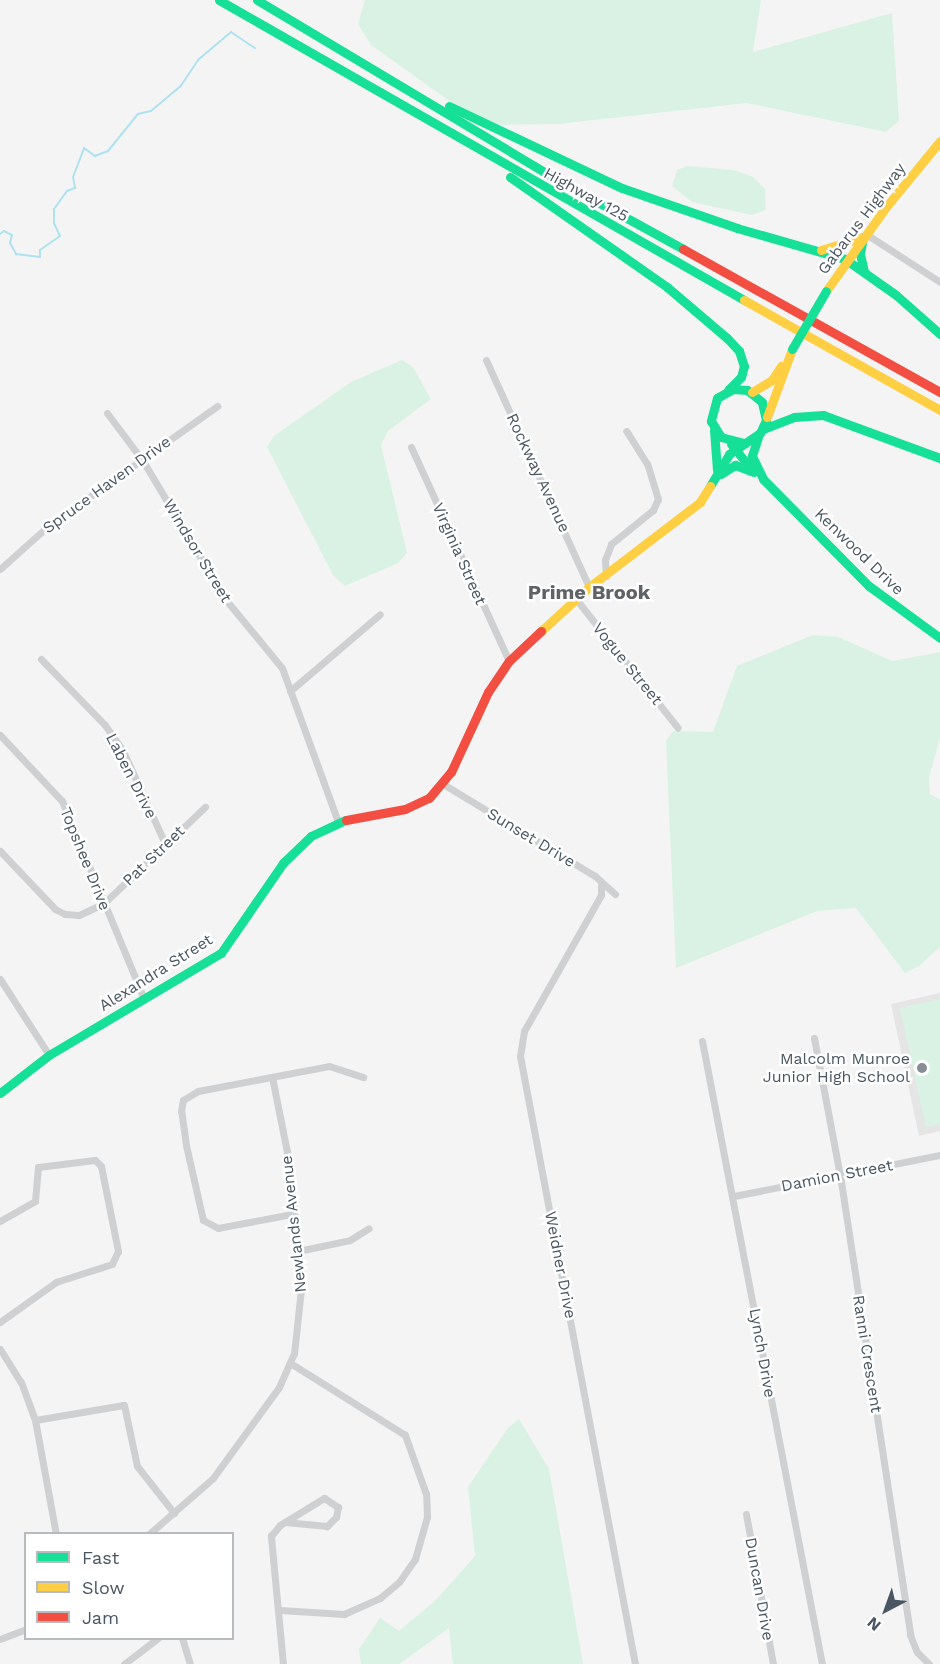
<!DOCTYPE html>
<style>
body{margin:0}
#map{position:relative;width:940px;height:1664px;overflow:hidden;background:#f4f4f4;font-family:"Work Sans",sans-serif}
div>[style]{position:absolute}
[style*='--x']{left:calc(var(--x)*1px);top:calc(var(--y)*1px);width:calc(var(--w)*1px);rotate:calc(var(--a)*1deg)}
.education>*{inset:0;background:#e6e5e6}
.green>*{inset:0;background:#d9f2e3}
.stream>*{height:2px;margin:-1px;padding:0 1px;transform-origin:1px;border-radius:1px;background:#aee2f0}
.street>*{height:7px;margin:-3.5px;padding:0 3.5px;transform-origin:3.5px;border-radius:3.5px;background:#ced0d2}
.fast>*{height:9px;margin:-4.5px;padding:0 4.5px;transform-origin:4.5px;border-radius:4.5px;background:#16e098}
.slow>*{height:9px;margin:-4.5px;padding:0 4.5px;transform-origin:4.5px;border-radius:4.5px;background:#ffcf43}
.jam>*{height:9px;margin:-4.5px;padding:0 4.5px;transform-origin:4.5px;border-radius:4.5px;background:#f24e42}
.fast-bridge>*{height:9px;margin:-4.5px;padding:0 4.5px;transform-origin:4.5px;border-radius:4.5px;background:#16e098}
.dots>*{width:16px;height:16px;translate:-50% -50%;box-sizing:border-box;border:3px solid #fff;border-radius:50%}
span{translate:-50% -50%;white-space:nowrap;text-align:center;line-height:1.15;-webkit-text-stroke:5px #fff;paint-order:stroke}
.street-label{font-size:16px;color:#4a5661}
.poi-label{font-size:16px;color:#4a5661}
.right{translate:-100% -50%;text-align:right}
.quarter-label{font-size:20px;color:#5f6368;font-weight:700}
.legend{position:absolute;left:24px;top:1532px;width:210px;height:108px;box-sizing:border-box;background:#fff;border:2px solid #b7bbc0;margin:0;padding:8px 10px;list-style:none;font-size:18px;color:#4a5661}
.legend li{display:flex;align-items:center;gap:12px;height:30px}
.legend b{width:30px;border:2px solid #b7bbc0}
.north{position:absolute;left:856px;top:1580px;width:60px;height:60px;-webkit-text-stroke:4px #fff;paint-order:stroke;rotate:221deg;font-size:16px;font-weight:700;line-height:24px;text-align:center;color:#4a5661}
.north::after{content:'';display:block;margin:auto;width:21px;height:27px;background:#4a5661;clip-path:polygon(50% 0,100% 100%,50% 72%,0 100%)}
</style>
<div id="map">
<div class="education">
<div style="clip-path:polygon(940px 993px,940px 1131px,919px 1136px,891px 1004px)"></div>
</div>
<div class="green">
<div style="clip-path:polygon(365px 0,761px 0,753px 52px,892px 13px,899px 121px,886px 132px,747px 103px,558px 124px,483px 125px,371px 45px,358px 24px)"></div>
<div style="clip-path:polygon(687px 166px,734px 170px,753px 177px,765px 189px,766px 210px,752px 215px,692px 202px,672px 186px,677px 170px)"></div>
<div style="clip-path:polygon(402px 360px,413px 367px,431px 399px,388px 431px,381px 445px,407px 553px,398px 563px,345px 586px,333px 575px,267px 447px,274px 436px,351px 382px)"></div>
<div style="clip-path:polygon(813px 635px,838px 637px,892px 661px,940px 652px,940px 737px,929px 778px,930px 794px,940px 800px,940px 947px,919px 966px,905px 973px,856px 908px,817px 911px,676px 968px,666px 741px,673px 731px,713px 732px,737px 666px)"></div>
<div style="clip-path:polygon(940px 999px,940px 1124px,926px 1127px,900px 1008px)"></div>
<div style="clip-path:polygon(519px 1419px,549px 1469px,583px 1664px,453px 1664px,449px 1628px,399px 1664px,361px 1664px,359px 1649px,380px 1618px,399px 1631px,435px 1601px,475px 1556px,468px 1487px,508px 1428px)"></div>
</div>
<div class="stream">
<div style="--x:0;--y:234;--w:5;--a:-37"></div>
<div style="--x:4;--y:231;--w:9;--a:27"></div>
<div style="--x:12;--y:235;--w:8;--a:104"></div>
<div style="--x:10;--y:243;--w:13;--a:61"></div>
<div style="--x:16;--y:254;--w:24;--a:7"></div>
<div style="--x:40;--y:257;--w:7;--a:-90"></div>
<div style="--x:40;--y:250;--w:24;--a:-35"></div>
<div style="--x:60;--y:236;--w:14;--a:-115"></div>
<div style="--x:54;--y:223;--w:14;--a:-90"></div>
<div style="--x:54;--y:209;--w:22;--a:-54"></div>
<div style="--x:67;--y:191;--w:9;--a:-21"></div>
<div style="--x:75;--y:188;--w:11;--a:-100"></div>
<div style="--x:73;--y:177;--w:31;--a:-69"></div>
<div style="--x:84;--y:148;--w:14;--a:36"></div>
<div style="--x:95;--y:156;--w:14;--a:-21"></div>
<div style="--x:108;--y:151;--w:48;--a:-51"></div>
<div style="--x:138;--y:114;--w:13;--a:-13"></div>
<div style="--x:151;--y:111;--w:38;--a:-40"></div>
<div style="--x:180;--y:87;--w:34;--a:-56"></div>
<div style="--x:199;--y:59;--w:42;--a:-40.2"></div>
<div style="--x:231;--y:32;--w:29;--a:34"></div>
</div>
<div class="street">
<div style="--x:866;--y:234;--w:88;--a:33"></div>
<div style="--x:486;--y:360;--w:249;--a:65.6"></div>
<div style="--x:107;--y:413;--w:60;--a:53.1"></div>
<div style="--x:143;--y:461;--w:162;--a:59.2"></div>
<div style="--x:226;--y:600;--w:88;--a:50.5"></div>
<div style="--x:282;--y:668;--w:164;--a:70"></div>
<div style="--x:411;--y:447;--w:235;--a:65.4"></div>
<div style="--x:0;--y:569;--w:63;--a:-41.8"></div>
<div style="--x:47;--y:527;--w:209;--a:-35.4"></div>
<div style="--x:606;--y:576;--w:16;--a:-94"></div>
<div style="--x:605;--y:560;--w:17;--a:-69"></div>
<div style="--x:611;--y:544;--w:54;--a:-39"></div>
<div style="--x:653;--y:510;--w:12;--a:-66"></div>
<div style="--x:658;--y:499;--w:37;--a:-107"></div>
<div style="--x:647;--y:464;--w:39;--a:-122"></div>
<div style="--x:576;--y:599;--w:164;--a:51.7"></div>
<div style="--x:41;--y:659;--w:92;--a:45.9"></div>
<div style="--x:105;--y:725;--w:32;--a:55"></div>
<div style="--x:123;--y:751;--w:104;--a:65.6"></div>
<div style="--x:290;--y:691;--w:118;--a:-40.5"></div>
<div style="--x:0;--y:735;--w:91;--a:46.8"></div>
<div style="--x:62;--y:801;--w:214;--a:67.5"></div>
<div style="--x:443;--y:784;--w:178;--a:31.2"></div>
<div style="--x:595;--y:876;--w:27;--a:42"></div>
<div style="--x:0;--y:851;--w:80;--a:46.5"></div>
<div style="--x:55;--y:909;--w:11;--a:27"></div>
<div style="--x:65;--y:914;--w:14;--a:4"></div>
<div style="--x:79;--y:915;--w:26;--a:-25"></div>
<div style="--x:103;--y:904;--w:141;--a:-43.6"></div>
<div style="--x:601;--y:884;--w:11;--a:90"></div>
<div style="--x:601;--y:895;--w:156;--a:119.5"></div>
<div style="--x:524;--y:1031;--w:25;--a:99"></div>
<div style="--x:520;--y:1056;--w:619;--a:79.29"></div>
<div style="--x:0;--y:979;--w:90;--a:57.2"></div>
<div style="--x:814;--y:1038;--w:139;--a:79.3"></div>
<div style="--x:840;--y:1175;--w:465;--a:81.3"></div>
<div style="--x:910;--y:1635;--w:18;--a:68"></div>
<div style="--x:917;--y:1652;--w:17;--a:45"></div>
<div style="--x:702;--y:1041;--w:634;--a:79.1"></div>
<div style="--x:734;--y:1196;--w:210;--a:-11.3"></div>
<div style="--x:292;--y:1214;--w:75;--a:169.3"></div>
<div style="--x:218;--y:1228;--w:17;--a:-152"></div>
<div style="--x:203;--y:1220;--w:77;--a:-102.8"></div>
<div style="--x:186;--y:1145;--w:34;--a:-98"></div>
<div style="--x:181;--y:1111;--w:11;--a:-80"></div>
<div style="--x:183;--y:1100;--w:17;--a:-31"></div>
<div style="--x:198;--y:1091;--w:133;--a:-10.8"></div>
<div style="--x:329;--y:1066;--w:36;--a:18"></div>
<div style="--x:0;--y:1221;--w:40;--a:-29.7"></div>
<div style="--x:35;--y:1201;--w:34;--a:-85"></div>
<div style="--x:38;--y:1167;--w:57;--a:-7"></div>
<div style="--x:95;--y:1160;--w:8;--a:45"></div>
<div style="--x:101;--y:1166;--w:87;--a:78.7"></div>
<div style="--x:118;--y:1251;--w:14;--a:115"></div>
<div style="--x:112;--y:1264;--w:59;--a:162.2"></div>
<div style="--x:56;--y:1282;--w:69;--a:144.5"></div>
<div style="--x:298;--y:1251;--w:53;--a:-11.9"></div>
<div style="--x:350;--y:1240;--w:22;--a:-32"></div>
<div style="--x:0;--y:1349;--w:39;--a:58"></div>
<div style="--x:21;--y:1382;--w:40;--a:69.8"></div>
<div style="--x:35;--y:1420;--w:116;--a:79.6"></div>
<div style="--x:35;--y:1420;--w:90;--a:-9.6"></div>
<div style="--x:124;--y:1405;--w:62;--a:78"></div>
<div style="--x:137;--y:1466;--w:60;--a:51.8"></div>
<div style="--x:746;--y:1514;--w:152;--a:79.8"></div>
<div style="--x:149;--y:1534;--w:85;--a:-41.2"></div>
<div style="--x:213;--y:1478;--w:112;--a:-54"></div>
<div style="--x:279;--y:1387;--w:36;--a:-66"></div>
<div style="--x:294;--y:1354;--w:75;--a:-83.9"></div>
<div style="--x:302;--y:1279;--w:128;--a:-96.7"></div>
<div style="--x:287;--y:1152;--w:76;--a:-101.3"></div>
<div style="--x:280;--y:1610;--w:64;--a:3.6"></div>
<div style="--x:344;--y:1614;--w:39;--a:-24"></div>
<div style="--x:380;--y:1598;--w:25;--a:-40"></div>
<div style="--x:399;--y:1582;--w:28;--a:-55"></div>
<div style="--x:415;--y:1559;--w:44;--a:-74.1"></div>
<div style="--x:427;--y:1517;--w:23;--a:-92"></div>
<div style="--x:426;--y:1494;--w:63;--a:-109.6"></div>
<div style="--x:405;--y:1435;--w:136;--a:-147.9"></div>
<div style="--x:182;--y:1638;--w:27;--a:73"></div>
<div style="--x:0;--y:1639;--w:28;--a:-21"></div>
<div style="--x:124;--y:1664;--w:43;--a:-37.4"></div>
<div style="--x:283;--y:1664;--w:129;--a:-95.4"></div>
<div style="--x:271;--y:1536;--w:14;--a:-51"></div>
<div style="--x:280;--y:1525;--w:52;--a:-31.5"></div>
<div style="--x:324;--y:1498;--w:17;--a:33"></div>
<div style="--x:338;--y:1507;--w:10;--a:101"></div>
<div style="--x:336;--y:1517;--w:13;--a:135"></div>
<div style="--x:327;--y:1526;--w:42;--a:-174.6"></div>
</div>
<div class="fast">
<div style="--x:219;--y:0;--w:605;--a:29.74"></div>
<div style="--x:257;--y:0;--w:359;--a:30.9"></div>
<div style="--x:565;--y:184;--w:135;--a:28.8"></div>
<div style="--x:449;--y:106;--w:191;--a:25.4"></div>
<div style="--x:622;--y:188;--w:122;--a:19.2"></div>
<div style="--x:737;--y:228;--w:112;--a:16"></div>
<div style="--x:845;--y:259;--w:62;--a:35.2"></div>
<div style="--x:896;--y:295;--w:59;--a:41.6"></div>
<div style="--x:510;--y:177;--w:192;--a:35"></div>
<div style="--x:667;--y:287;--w:79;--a:40.4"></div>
<div style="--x:727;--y:338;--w:18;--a:47"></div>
<div style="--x:739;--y:351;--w:16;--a:72"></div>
<div style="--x:744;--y:366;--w:11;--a:105"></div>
<div style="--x:741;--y:377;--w:18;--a:135"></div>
<div style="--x:863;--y:237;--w:17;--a:100"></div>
<div style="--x:860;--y:254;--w:18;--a:77"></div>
<div style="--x:763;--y:429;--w:33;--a:-21"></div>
<div style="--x:794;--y:417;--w:29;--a:-4"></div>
<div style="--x:823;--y:415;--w:125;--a:20.2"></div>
<div style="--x:714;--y:430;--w:40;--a:85.7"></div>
<div style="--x:758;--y:437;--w:20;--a:108"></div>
<div style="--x:752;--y:456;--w:25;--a:64"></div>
<div style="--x:763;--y:479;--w:151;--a:45.3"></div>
<div style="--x:869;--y:586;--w:88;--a:36.2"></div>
<div style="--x:731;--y:444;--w:36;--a:51"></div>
<div style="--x:721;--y:474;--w:17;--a:-33"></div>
<div style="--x:735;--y:465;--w:17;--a:21"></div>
<div style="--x:710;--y:486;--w:37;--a:-59"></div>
<div style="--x:729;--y:454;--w:37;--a:-34"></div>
<div style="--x:760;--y:433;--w:14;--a:-65"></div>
<div style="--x:766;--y:420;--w:18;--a:-103"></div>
<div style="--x:762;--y:402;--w:19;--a:-141"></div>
<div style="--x:747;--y:390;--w:14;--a:-176"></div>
<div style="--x:733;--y:389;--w:18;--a:151"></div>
<div style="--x:717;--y:398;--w:24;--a:105"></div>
<div style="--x:711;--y:421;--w:19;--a:58"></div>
<div style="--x:721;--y:437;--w:23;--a:15"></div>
<div style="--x:0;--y:1093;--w:62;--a:-37.8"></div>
<div style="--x:49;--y:1055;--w:200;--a:-30.7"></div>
<div style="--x:221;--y:953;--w:109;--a:-55.4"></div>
<div style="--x:283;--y:863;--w:39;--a:-44"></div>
<div style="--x:311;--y:836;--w:38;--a:-25"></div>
</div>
<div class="slow">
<div style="--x:821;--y:250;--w:44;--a:-17.2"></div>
<div style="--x:826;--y:291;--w:103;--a:-54.5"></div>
<div style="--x:886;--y:207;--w:85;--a:-50.7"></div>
<div style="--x:744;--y:300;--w:225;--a:29.3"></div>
<div style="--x:752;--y:392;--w:23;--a:-31"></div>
<div style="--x:772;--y:380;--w:17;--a:-57"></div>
<div style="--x:767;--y:417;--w:72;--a:-69.8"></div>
<div style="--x:541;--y:631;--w:65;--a:-42.5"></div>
<div style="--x:589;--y:587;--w:140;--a:-37.4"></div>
<div style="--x:700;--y:502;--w:19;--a:-58"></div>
</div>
<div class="jam">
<div style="--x:683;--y:249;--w:294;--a:29.1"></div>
<div style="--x:346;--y:820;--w:60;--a:-10.6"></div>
<div style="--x:405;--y:809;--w:26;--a:-25"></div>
<div style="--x:429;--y:798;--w:34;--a:-50"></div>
<div style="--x:451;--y:772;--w:88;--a:-65.2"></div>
<div style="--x:488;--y:692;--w:37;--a:-56"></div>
<div style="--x:509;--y:661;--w:44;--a:-43.2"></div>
</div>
<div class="fast-bridge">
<div style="--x:792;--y:349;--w:67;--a:-59.6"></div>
</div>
<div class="dots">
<div style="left:922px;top:1068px;background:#868d94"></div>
</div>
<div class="street-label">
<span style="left:586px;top:195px;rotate:29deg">Highway 125</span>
<span style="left:862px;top:219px;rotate:-53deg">Gabarus Highway</span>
<span style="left:538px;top:473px;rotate:65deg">Rockway Avenue</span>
<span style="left:107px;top:485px;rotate:-36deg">Spruce Haven Drive</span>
<span style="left:197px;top:551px;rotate:59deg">Windsor Street</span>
<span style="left:859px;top:552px;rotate:44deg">Kenwood Drive</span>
<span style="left:459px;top:554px;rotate:66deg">Virginia Street</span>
<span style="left:627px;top:664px;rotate:51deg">Vogue Street</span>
<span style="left:131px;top:776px;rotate:63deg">Laben Drive</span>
<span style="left:531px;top:838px;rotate:31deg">Sunset Drive</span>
<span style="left:154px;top:856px;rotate:-44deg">Pat Street</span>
<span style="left:85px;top:859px;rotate:68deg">Topshee Drive</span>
<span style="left:156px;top:973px;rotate:-32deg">Alexandra Street</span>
<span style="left:837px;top:1176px;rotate:-11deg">Damion Street</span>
<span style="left:294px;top:1224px;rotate:-96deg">Newlands Avenue</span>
<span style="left:560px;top:1265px;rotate:79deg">Weidner Drive</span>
<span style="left:762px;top:1353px;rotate:80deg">Lynch Drive</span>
<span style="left:867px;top:1354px;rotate:81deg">Ranni Crescent</span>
<span style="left:759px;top:1589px;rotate:80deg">Duncan Drive</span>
</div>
<div class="poi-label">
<span class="right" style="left:910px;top:1068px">Malcolm Munroe<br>Junior High School</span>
</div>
<div class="quarter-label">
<span style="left:589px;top:592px">Prime Brook</span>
</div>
<ul class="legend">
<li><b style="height:8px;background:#16e098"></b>Fast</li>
<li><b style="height:8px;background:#ffcf43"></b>Slow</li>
<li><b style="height:8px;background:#f24e42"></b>Jam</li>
</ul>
<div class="north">N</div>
</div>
